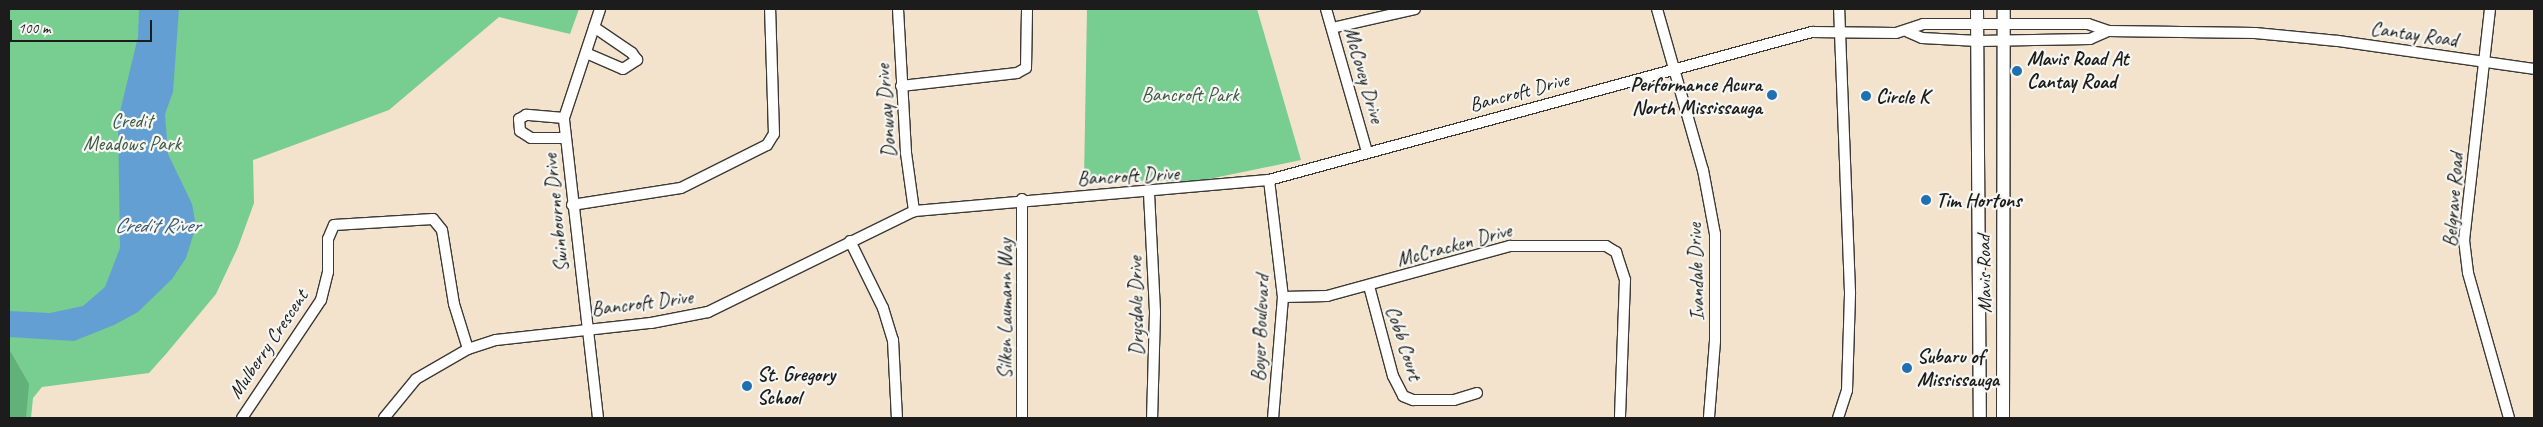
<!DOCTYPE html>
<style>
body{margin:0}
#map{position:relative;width:2543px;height:427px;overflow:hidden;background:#f3e3cc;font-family:Caveat,sans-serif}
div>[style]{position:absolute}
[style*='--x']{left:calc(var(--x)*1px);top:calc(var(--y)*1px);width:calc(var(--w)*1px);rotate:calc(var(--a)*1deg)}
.green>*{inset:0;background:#78cd90}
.forest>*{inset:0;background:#62b07a}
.water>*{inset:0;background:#639fd3}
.roads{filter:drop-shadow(1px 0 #3c3a36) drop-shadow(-1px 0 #3c3a36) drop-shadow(0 1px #3c3a36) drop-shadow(0 -1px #3c3a36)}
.minor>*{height:10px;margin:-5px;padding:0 5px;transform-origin:5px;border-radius:5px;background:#fff}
.major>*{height:12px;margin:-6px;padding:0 6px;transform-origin:6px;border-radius:6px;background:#fff}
.dots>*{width:14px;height:14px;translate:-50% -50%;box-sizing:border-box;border:2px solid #f6f6f2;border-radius:50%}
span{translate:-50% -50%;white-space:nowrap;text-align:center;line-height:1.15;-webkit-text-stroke:4.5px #f6f6f2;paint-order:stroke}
.street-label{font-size:20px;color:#1c1c1c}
.poi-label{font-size:20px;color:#1c1c1c;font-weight:700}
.left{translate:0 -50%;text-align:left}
.right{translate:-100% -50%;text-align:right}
.park-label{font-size:20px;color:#3c5a45}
.water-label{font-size:21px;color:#3c576e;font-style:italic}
.frame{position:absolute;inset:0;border:10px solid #1c1c1c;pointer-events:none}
.scale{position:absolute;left:10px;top:20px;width:142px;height:22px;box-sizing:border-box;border:2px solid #1c1c1c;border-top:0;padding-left:6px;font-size:15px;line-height:18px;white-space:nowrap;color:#1c1c1c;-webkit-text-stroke:4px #f6f6f2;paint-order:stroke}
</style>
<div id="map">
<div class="green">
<div style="clip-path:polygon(9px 9px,579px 9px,570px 34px,499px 17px,389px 110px,253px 160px,254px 203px,238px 247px,216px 294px,166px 354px,149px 373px,42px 387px,33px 398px,31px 418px,9px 418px)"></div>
<div style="clip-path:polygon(1087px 9px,1257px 9px,1301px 160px,1199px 181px,1084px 181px)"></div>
</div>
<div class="forest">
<div style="clip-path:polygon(9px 349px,29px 384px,26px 418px,9px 418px)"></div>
</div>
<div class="water">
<div style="clip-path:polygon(139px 9px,179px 9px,173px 92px,165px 114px,168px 154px,192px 204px,196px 226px,186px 258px,172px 279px,138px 312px,114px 325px,74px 341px,9px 337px,9px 311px,50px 313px,83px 306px,105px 287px,120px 248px,118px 120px,138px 37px)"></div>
</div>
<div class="roads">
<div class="minor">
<div style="--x:898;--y:9;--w:144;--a:86.8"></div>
<div style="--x:906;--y:153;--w:59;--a:82.1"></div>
<div style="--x:1326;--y:9;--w:149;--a:74"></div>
<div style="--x:1657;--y:9;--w:167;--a:74.1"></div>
<div style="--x:1703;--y:170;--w:65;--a:79.4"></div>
<div style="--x:1715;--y:234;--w:107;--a:90"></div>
<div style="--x:1715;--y:341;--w:77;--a:94.5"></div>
<div style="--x:2490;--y:9;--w:232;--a:96.4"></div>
<div style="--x:2464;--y:240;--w:33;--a:83"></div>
<div style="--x:2468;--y:273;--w:151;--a:74.2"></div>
<div style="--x:1332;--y:28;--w:85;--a:-12.9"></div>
<div style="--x:1908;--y:32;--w:15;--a:23"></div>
<div style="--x:1922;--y:38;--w:56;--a:3.1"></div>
<div style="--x:1978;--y:41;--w:112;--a:-1"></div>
<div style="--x:2090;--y:39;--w:20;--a:-24"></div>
<div style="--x:586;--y:53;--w:40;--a:23.4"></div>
<div style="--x:623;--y:69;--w:17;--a:-33"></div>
<div style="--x:637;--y:60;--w:9;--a:-126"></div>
<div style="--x:632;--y:53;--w:46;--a:-145.6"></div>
<div style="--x:901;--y:86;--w:117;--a:-6.4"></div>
<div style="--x:1017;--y:73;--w:10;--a:-29"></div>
<div style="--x:1026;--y:68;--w:59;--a:-89"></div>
<div style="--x:564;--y:118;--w:38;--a:-175"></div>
<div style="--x:526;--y:115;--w:8;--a:150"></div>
<div style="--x:519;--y:119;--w:12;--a:85"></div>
<div style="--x:520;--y:131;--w:13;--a:32"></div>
<div style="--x:531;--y:138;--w:34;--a:0"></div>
<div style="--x:1269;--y:180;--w:118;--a:83.2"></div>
<div style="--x:1283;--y:297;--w:121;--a:94.7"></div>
<div style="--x:1149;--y:193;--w:120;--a:87.1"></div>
<div style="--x:1155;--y:313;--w:105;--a:91.6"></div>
<div style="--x:572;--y:205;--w:110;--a:-8.9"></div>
<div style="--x:681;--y:188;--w:96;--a:-26.6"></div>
<div style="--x:767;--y:145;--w:13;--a:-58"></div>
<div style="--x:774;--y:134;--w:125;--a:-91.8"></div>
<div style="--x:850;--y:241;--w:75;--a:63.8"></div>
<div style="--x:883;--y:308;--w:34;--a:73"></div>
<div style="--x:893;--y:340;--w:78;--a:87.1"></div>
<div style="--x:1369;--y:286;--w:93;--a:75.1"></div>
<div style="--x:1393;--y:376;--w:22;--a:63"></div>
<div style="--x:1403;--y:396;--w:11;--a:22"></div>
<div style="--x:1413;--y:400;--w:41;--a:0"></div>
<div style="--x:1454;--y:400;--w:24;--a:-17"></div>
<div style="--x:1283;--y:297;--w:44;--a:-1.3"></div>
<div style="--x:1327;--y:296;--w:190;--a:-15.3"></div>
<div style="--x:1510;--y:246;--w:96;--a:0"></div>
<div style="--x:1606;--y:246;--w:12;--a:31"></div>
<div style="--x:1616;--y:252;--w:29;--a:72"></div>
<div style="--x:1625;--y:280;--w:138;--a:92.1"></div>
<div style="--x:242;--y:418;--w:142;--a:-56.2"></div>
<div style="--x:321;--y:300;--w:29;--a:-76"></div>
<div style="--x:328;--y:272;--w:33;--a:-90"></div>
<div style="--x:328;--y:239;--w:15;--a:-67"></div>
<div style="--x:334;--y:225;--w:99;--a:-3.5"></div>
<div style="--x:433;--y:219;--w:14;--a:51"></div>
<div style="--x:442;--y:230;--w:75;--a:80.8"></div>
<div style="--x:454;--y:304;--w:47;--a:72.7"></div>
<div style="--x:384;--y:418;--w:50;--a:-50.6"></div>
<div style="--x:416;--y:379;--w:60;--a:-30"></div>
<div style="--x:468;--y:349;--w:29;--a:-18"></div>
<div style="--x:496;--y:340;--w:156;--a:-6.3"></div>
<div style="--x:651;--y:323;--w:58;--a:-10.9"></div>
<div style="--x:708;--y:312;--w:229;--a:-26.1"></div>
<div style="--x:914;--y:211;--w:356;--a:-5"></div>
<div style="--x:1269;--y:180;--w:563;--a:-15.25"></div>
<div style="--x:1812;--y:32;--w:84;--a:0.7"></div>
<div style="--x:1896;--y:33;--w:28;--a:-18"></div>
<div style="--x:1923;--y:24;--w:165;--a:0"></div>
<div style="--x:2088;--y:24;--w:21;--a:19"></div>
<div style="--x:2108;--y:31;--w:147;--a:0.8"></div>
<div style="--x:2255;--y:33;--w:83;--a:5.5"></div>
<div style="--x:2338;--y:41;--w:198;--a:8.1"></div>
<div style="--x:598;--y:418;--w:302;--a:-96.5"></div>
<div style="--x:564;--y:118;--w:115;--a:-71.7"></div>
<div style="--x:1022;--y:418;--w:219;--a:-90"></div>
<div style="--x:1838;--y:418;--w:29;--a:-72"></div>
<div style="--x:1847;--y:390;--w:98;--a:-88.2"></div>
<div style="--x:1850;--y:292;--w:283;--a:-92.2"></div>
</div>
<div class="major">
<div style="--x:1977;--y:9;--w:409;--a:89.6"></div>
<div style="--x:2003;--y:418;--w:409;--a:-89.9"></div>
</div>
</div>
<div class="dots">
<div style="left:2017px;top:71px;background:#1f6fb2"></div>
<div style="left:1772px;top:95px;background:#1f6fb2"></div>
<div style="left:1866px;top:96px;background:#1f6fb2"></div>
<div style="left:1926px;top:200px;background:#1f6fb2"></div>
<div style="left:1907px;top:368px;background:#1f6fb2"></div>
<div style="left:747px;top:386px;background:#1f6fb2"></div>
</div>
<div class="street-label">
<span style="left:2414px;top:34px;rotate:8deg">Cantay Road</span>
<span style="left:1364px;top:75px;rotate:74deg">McCovey Drive</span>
<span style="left:1519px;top:92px;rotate:-15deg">Bancroft Drive</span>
<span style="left:886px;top:111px;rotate:-94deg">Donway Drive</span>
<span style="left:1128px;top:176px;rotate:-3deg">Bancroft Drive</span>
<span style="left:2453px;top:200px;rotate:-86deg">Belgrave Road</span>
<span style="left:556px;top:213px;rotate:-96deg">Swinbourne Drive</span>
<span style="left:1454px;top:245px;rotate:-15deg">McCracken Drive</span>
<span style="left:1696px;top:272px;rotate:-92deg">Ivandale Drive</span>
<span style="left:1984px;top:274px;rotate:-91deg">Mavis Road</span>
<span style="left:642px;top:303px;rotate:-7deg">Bancroft Drive</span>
<span style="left:1136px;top:306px;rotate:-91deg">Drysdale Drive</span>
<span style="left:1005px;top:309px;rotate:-90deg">Silken Laumann Way</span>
<span style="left:1260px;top:328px;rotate:-88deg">Boyer Boulevard</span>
<span style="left:1404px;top:343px;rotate:72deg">Cobb Court</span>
<span style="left:268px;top:344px;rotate:-56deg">Mulberry Crescent</span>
</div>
<div class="poi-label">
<span class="left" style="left:2027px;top:70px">Mavis Road At<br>Cantay Road</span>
<span class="right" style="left:1762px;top:96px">Performance Acura<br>North Mississauga</span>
<span class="left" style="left:1876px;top:96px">Circle K</span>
<span class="left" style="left:1936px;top:200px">Tim Hortons</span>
<span class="left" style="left:1917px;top:368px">Subaru of<br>Mississauga</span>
<span class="left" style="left:757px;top:386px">St. Gregory<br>School</span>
</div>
<div class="park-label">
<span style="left:1190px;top:94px">Bancroft Park</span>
<span style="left:132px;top:132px">Credit<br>Meadows Park</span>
</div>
<div class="water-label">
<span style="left:157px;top:225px">Credit River</span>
</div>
<div class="frame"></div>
<div class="scale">100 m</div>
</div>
